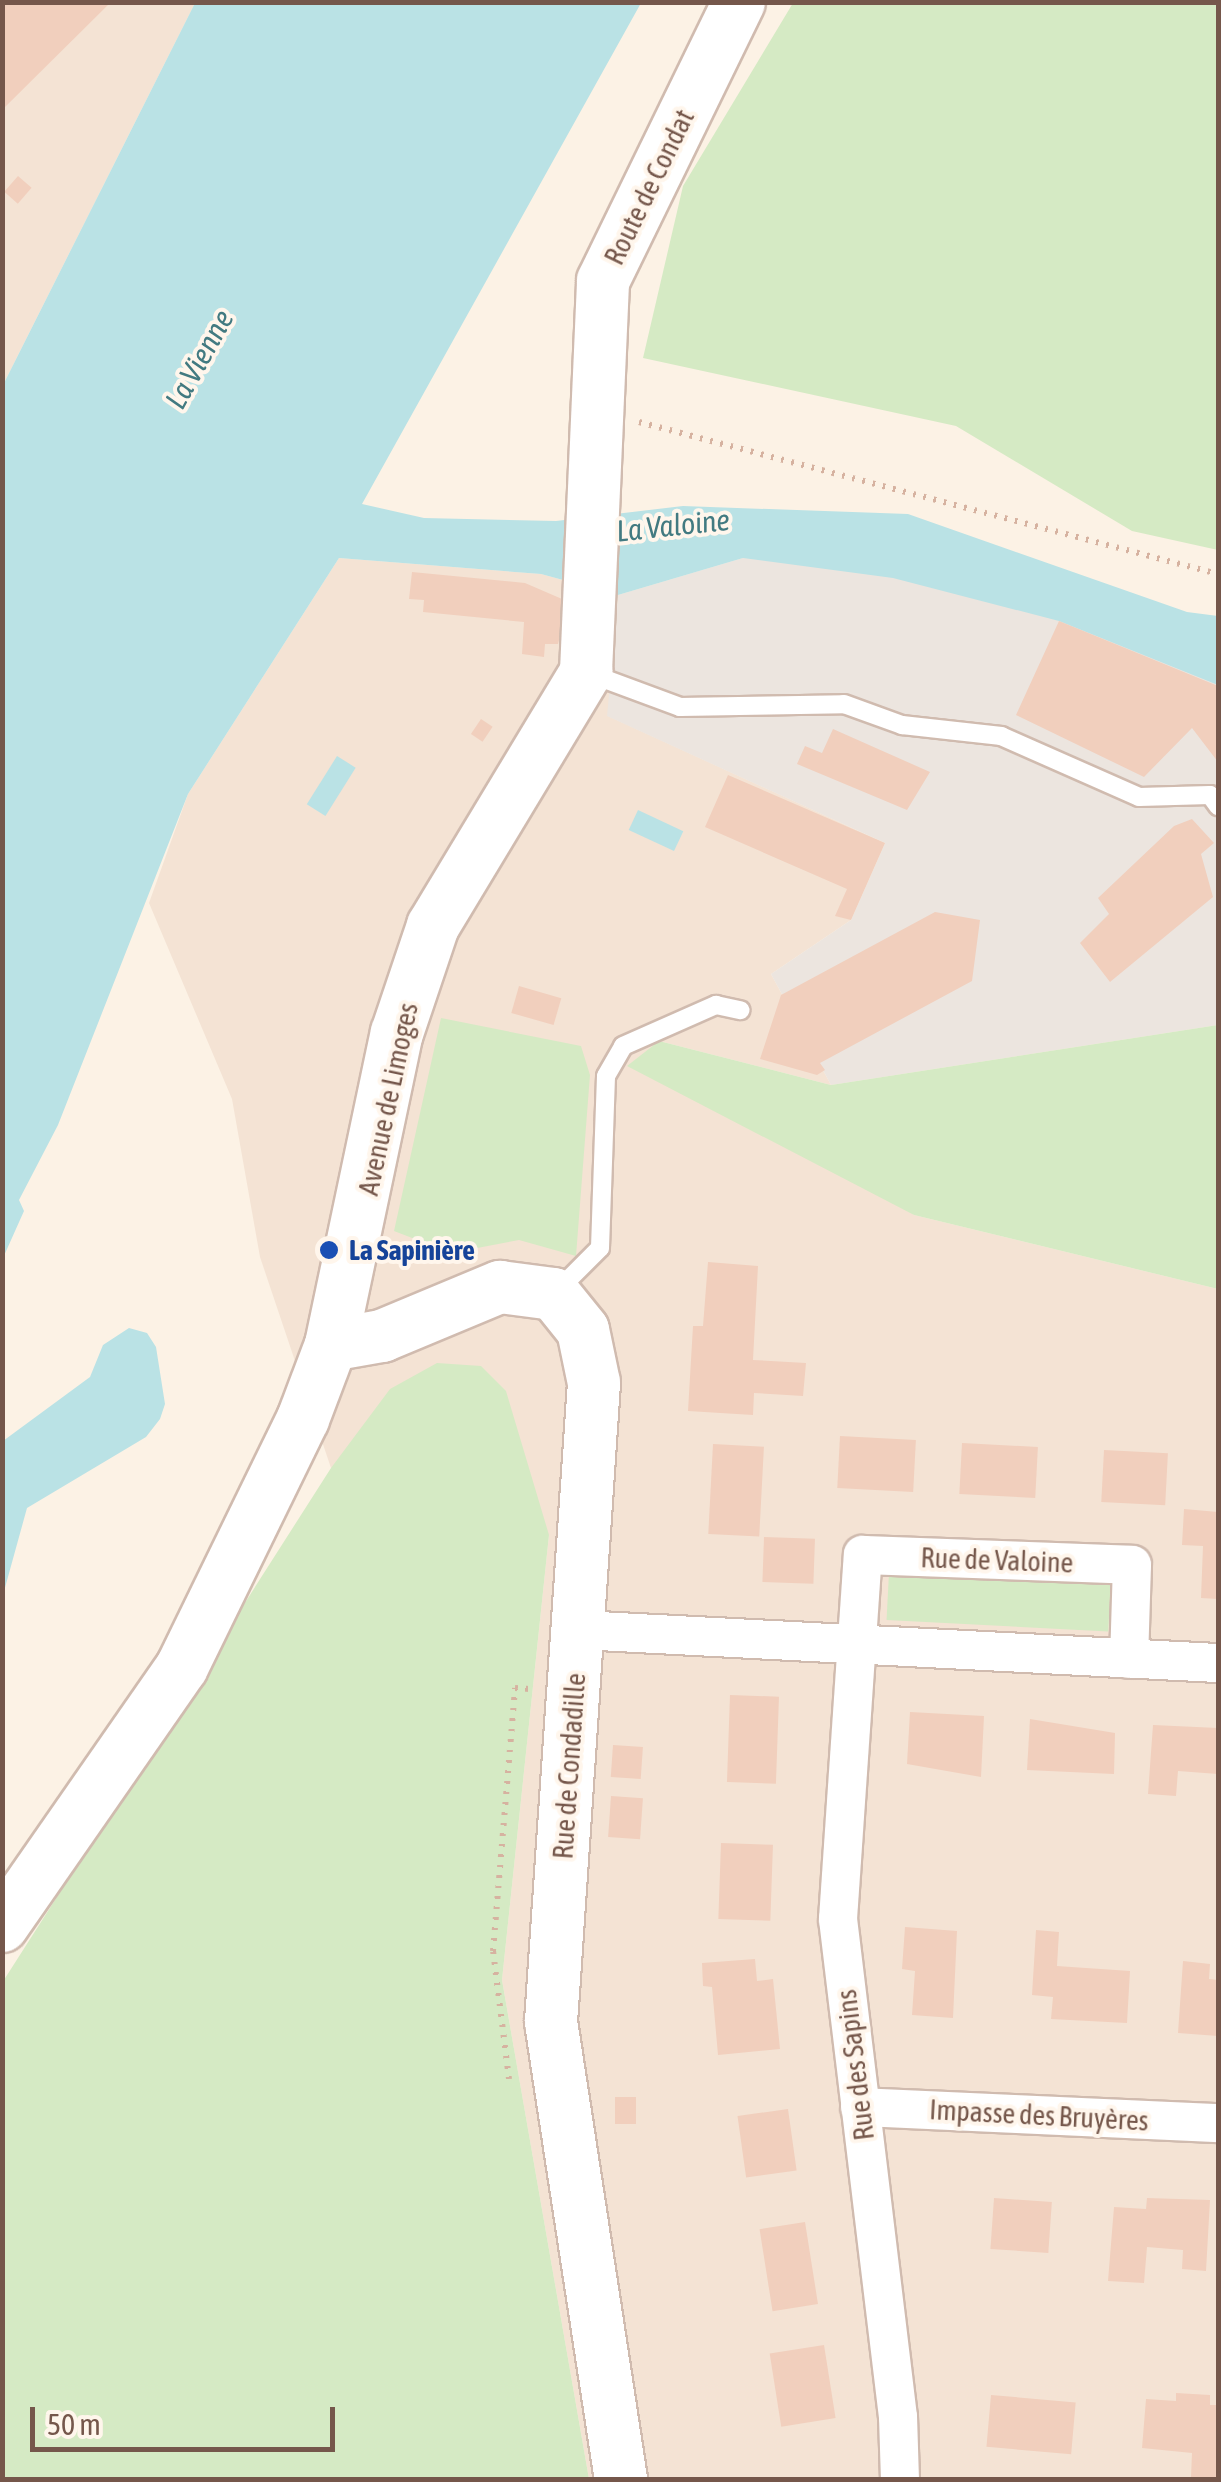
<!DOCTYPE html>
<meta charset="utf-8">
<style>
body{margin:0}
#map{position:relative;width:1221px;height:2482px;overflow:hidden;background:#fcf2e5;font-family:"Asap Condensed",sans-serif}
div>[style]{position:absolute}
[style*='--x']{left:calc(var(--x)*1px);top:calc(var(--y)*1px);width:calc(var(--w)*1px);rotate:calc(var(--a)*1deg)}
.residential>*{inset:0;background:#f4e3d4}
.industrial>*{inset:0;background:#ece5df}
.green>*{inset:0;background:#d5eac4;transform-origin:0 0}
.water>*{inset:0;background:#bae2e5;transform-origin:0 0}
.building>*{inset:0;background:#f1cfbd;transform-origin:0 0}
.path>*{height:6px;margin-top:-3px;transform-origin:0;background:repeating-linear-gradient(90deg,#d6b2a0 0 2.5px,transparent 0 10.5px)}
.roads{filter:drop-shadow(2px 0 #d0bbaf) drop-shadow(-2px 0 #d0bbaf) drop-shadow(0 2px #d0bbaf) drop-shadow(0 -2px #d0bbaf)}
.lane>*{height:18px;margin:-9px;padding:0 9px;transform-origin:9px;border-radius:9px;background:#fff}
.street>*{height:38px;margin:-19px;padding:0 19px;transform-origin:19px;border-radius:19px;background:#fff}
.secondary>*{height:52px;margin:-26px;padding:0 26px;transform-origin:26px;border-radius:26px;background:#fff}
.dots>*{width:28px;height:28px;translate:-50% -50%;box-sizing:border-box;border:5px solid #fff6ec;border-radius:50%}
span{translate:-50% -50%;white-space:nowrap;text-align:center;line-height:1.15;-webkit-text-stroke:8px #fff6ec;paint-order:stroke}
.street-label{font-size:28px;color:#75574b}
.transit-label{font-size:28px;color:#164399;font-weight:700}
.left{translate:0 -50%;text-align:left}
.water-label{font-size:30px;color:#427a81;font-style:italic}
.frame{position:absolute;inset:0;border:5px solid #75574b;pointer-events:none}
.scale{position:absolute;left:30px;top:2407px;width:305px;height:45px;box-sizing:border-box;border:5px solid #75574b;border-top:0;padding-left:12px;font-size:30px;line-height:35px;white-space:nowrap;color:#75574b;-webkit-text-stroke:8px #fff6ec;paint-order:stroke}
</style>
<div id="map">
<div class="residential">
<div style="clip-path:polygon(3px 3px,195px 3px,3px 385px)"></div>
<div style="clip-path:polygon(339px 558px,541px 574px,618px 595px,608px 716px,885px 843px,851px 920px,771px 974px,831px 1085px,659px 1041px,914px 1215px,1218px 1289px,1218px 2479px,589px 2479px,502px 1980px,549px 1535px,331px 1468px,260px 1257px,232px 1099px,149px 903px,188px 794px)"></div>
</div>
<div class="industrial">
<div style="clip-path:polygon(743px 558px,922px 559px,1218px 661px,1218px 1025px,831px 1085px,771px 974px,851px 920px,885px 843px,607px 716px,618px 595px)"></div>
</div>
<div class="green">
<div style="clip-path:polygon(793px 3px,1218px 3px,1218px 550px,1132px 531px,956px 426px,643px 358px,683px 186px)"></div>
<div style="clip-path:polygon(441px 1018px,581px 1046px,590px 1075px,576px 1256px,519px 1240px,451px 1253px,394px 1231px)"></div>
<div style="clip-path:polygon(1218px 1025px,1218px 1289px,914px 1215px,627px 1066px,659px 1041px,831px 1085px)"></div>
<div style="clip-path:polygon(437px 1363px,481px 1366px,506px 1391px,549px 1535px,502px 1980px,589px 2479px,3px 2479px,2px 1983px,331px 1468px,390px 1389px)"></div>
<div style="left:889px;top:1573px;width:222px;height:47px;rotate:3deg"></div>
</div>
<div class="water">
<div style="clip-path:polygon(195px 3px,641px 3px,362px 504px,424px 518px,556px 521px,683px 506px,908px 514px,1187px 612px,1218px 616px,1218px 685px,1059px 621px,893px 578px,743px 558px,618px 595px,541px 574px,339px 558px,188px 794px,58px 1125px,19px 1200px,24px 1211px,3px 1258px,3px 385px)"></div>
<div style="left:337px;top:756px;width:22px;height:57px;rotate:32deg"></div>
<div style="left:638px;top:810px;width:50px;height:22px;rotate:25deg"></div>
<div style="clip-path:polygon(129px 1328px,147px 1333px,156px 1347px,165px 1404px,160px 1419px,146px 1437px,27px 1508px,3px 1595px,3px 1441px,90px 1377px,103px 1345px)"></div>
</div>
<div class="building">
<div style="clip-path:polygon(2px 2px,111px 2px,2px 110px)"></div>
<div style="left:18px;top:176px;width:18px;height:21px;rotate:41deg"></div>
<div style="clip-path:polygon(412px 572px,525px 583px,569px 602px,558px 644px,545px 644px,544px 657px,522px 654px,524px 622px,423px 612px,424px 600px,409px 599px)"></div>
<div style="clip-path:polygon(1059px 621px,1218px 686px,1218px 762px,1192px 728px,1144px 777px,1016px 715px)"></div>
<div style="left:481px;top:719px;width:14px;height:18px;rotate:34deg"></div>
<div style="clip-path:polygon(833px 729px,930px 772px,907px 810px,797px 764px,805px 746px,822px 753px)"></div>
<div style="clip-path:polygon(728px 775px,885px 843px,851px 920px,835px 916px,847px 889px,705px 827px)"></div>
<div style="clip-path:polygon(1192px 819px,1214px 843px,1201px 854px,1213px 897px,1110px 982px,1080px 943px,1109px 914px,1098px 898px,1174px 826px)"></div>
<div style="clip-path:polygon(935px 912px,980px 920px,972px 981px,820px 1063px,825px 1070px,817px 1075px,760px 1059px,781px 995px)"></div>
<div style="left:519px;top:986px;width:44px;height:28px;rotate:16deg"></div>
<div style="clip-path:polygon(708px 1262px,758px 1266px,753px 1360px,806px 1363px,803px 1396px,754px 1393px,753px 1415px,688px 1411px,693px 1326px,703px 1326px)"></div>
<div style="left:840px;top:1436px;width:76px;height:52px;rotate:3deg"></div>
<div style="left:962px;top:1443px;width:76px;height:51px;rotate:3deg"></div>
<div style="left:713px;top:1444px;width:51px;height:90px;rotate:3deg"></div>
<div style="left:1104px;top:1450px;width:64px;height:52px;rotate:3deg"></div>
<div style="clip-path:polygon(1184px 1509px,1218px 1512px,1218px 1599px,1201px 1598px,1203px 1546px,1182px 1545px)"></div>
<div style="left:764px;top:1537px;width:51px;height:45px;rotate:2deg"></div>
<div style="left:730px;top:1695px;width:49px;height:87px;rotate:2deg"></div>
<div style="clip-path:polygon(910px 1712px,984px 1716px,981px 1777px,907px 1764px)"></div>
<div style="clip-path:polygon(1030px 1719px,1115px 1733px,1114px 1774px,1027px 1770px)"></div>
<div style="clip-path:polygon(1153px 1725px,1218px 1728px,1218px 1774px,1178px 1771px,1176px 1796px,1148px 1794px)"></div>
<div style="left:613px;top:1745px;width:30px;height:32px;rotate:4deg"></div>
<div style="left:611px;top:1796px;width:32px;height:41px;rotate:4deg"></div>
<div style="left:721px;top:1843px;width:52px;height:76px;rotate:2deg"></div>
<div style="clip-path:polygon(905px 1927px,957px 1931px,953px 2018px,912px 2015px,915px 1971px,902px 1969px)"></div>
<div style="clip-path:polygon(1036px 1930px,1059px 1932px,1057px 1966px,1130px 1971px,1127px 2023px,1051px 2019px,1053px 1997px,1032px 1995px)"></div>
<div style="clip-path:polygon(755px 1959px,757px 1981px,773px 1979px,780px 2049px,718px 2055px,712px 1987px,703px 1986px,702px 1963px)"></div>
<div style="clip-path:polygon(1183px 1961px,1210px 1964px,1209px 1979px,1218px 1980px,1218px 2036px,1178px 2033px)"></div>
<div style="left:636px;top:2097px;width:27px;height:21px;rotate:90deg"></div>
<div style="left:788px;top:2109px;width:62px;height:51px;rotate:82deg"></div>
<div style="left:994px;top:2198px;width:58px;height:51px;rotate:4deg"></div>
<div style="clip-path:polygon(1147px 2198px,1210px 2200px,1206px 2271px,1182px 2269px,1183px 2250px,1147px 2247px,1144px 2283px,1108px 2281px,1114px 2207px,1146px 2209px)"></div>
<div style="left:805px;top:2222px;width:83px;height:46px;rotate:81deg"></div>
<div style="left:824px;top:2345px;width:74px;height:55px;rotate:81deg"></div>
<div style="clip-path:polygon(1176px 2393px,1210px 2395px,1210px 2405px,1218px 2405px,1218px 2479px,1191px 2477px,1192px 2453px,1142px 2448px,1146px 2399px,1176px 2401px)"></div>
<div style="left:991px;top:2395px;width:85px;height:52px;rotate:5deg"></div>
</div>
<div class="path">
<div style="--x:639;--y:422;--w:599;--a:14.71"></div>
<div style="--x:509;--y:2079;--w:129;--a:-97.1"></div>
<div style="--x:493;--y:1951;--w:264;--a:-85.2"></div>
<div style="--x:515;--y:1688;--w:15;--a:4"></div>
</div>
<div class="roads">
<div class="lane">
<div style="--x:591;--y:674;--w:95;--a:20.3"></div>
<div style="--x:680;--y:707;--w:164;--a:-1"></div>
<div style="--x:844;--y:704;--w:62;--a:19.9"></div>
<div style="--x:902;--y:725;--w:100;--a:6.3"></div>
<div style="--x:1001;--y:736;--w:151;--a:23.8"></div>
<div style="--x:1139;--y:797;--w:71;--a:-1.6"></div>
<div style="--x:1210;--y:795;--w:14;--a:54"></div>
<div style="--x:556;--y:1292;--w:62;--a:-45"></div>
<div style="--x:600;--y:1248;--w:172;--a:-88"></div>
<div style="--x:606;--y:1076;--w:34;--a:-60"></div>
<div style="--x:623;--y:1046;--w:102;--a:-23.8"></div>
<div style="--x:716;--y:1005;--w:25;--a:12"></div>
</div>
<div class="street">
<div style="--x:579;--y:1630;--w:640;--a:2.96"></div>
<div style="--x:860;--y:2107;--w:358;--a:2.6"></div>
<div style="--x:900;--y:2480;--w:63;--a:-91.8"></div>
<div style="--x:898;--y:2417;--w:502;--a:-96.87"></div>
<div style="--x:838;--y:1919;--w:365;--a:-86.1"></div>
<div style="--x:863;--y:1555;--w:269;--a:2.1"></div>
<div style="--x:1132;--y:1565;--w:94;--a:91.8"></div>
</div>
<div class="secondary">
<div style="--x:331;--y:1345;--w:52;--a:-10"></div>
<div style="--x:382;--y:1336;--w:128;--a:-22.6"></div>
<div style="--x:500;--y:1287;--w:54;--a:7.4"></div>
<div style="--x:554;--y:1294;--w:46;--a:51.1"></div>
<div style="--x:583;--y:1330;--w:54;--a:78.3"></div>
<div style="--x:594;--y:1383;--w:640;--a:93.85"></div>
<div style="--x:551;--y:2022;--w:463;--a:81.3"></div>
<div style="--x:2;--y:1926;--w:315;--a:-55.2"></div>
<div style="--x:182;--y:1667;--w:276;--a:-64"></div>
<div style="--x:303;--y:1419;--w:79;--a:-69.3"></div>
<div style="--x:331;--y:1345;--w:319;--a:-78.1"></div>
<div style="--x:397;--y:1033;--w:113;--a:-71.4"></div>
<div style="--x:433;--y:926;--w:297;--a:-58.9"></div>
<div style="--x:586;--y:672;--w:391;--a:-87.5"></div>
<div style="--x:603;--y:281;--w:310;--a:-64"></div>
</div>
</div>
<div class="dots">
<div style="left:329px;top:1250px;background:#1a4fb4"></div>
</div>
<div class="street-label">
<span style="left:649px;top:187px;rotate:-64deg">Route de Condat</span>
<span style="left:388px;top:1099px;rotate:-78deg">Avenue de Limoges</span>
<span style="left:997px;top:1560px;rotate:2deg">Rue de Valoine</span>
<span style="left:569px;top:1766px;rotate:-86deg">Rue de Condadille</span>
<span style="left:855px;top:2065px;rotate:-97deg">Rue des Sapins</span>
<span style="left:1039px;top:2115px;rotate:3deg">Impasse des Bruyères</span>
</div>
<div class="transit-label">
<span class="left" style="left:349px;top:1250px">La Sapinière</span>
</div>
<div class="water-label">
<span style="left:199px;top:359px;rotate:-61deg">La Vienne</span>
<span style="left:673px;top:525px;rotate:-6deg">La Valoine</span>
</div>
<div class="frame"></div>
<div class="scale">50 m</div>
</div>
